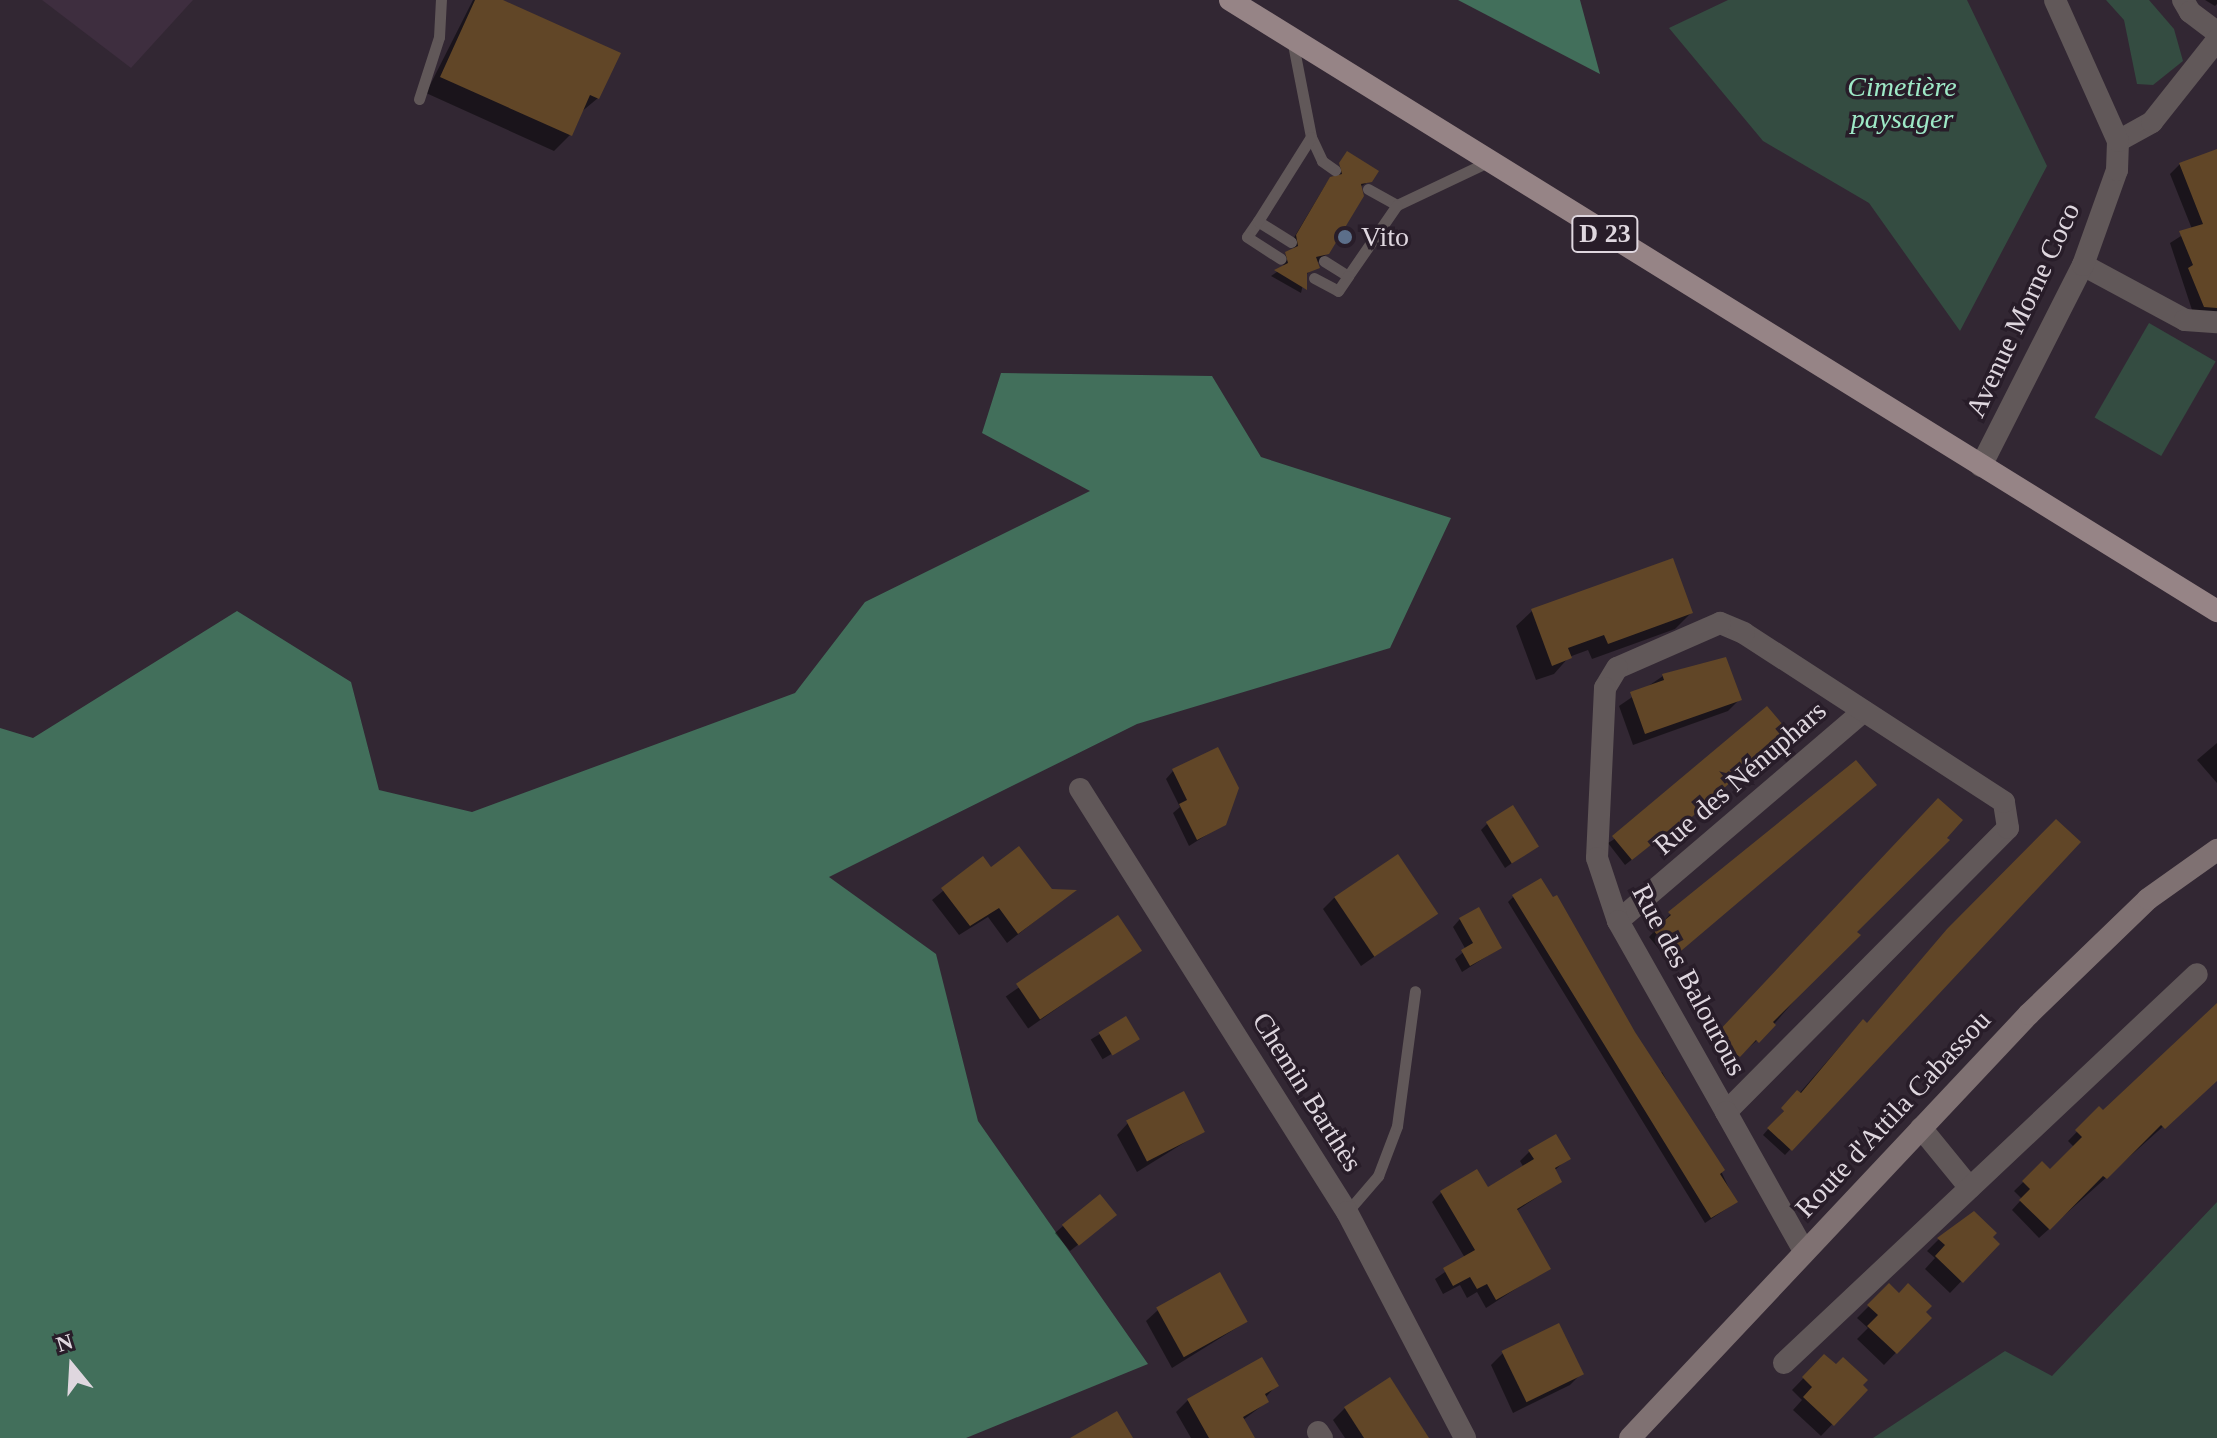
<!DOCTYPE html>
<meta charset="utf-8">
<style>
body{margin:0}
#map{position:relative;width:2217px;height:1438px;overflow:hidden;background:#322733;font-family:"Times New Roman",serif}
div>[style]{position:absolute}
[style*='--x']{left:calc(var(--x)*1px);top:calc(var(--y)*1px);width:calc(var(--w)*1px);rotate:calc(var(--a)*1deg)}
.built>*{inset:0;background:#3e2e3f}
.green>*{inset:0;background:#344c41;transform-origin:0 0}
.forest>*{inset:0;background:#426f5b}
.shadow>*{inset:0;background:#0007;transform-origin:0 0}
.building>*{inset:0;background:#614627;transform-origin:0 0}
.service>*{height:11px;margin:-5.5px;padding:0 5.5px;transform-origin:5.5px;border-radius:5.5px;background:#615859}
.minor>*{height:22px;margin:-11px;padding:0 11px;transform-origin:11px;border-radius:11px;background:#615859}
.tertiary>*{height:22px;margin:-11px;padding:0 11px;transform-origin:11px;border-radius:11px;background:#615859}
.secondary>*{height:22px;margin:-11px;padding:0 11px;transform-origin:11px;border-radius:11px;background:#7f7172}
.primary>*{height:22px;margin:-11px;padding:0 11px;transform-origin:11px;border-radius:11px;background:#968486}
.dots>*{width:22px;height:22px;translate:-50% -50%;box-sizing:border-box;border:4px solid #281d29;border-radius:50%}
span{translate:-50% -50%;white-space:nowrap;text-align:center;line-height:1.15;-webkit-text-stroke:7px #281d29;paint-order:stroke}
.shield-label span{padding:2px 6px;background:#281d29;border:2px solid;border-radius:6px;-webkit-text-stroke-width:0}
.shield-label{font-size:26px;color:#dfd7df;font-weight:700}
.park-label{font-size:28px;color:#9ee9c7;font-style:italic}
.poi-label{font-size:28px;color:#dfd7df}
.left{translate:0 -50%;text-align:left}
.street-label{font-size:28px;color:#dfd7df}
.north{position:absolute;left:32px;top:1326px;width:80px;height:80px;-webkit-text-stroke:6px #281d29;paint-order:stroke;rotate:342deg;font-size:22px;font-weight:700;line-height:32px;text-align:center;color:#dfd7df}
.north::after{content:'';display:block;margin:auto;width:28px;height:36px;background:#dfd7df;clip-path:polygon(50% 0,100% 100%,50% 72%,0 100%)}
</style>
<div id="map">
<div class="built">
<div style="clip-path:polygon(42px 0,193px 0,131px 68px)"></div>
</div>
<div class="green">
<div style="clip-path:polygon(1728px 0,1967px 0,2047px 166px,1960px 331px,1869px 203px,1763px 141px,1669px 28px)"></div>
<div style="clip-path:polygon(2106px 0,2149px 0,2174px 29px,2183px 61px,2153px 85px,2137px 84px,2124px 20px)"></div>
<div style="left:2149px;top:323px;width:77px;height:109px;rotate:30deg"></div>
<div style="clip-path:polygon(2217px 1202px,2217px 1438px,1873px 1438px,2005px 1351px,2052px 1376px)"></div>
</div>
<div class="forest">
<div style="clip-path:polygon(1458px 0,1580px 0,1600px 74px)"></div>
<div style="clip-path:polygon(1001px 373px,1212px 376px,1261px 457px,1451px 518px,1390px 648px,1137px 724px,829px 877px,936px 954px,978px 1121px,1148px 1364px,966px 1438px,0 1438px,0 728px,33px 738px,237px 611px,351px 682px,379px 790px,472px 812px,795px 693px,865px 602px,1090px 491px,982px 433px)"></div>
</div>
<div class="shadow">
<div style="clip-path:polygon(473px 0,498px 0,598px 98px,580px 113px,570px 135px,554px 151px,426px 93px)"></div>
<div style="clip-path:polygon(2205px 0,2217px 0,2217px 4px,2215px 6px)"></div>
<div style="clip-path:polygon(2217px 150px,2217px 311px,2194px 316px,2170px 243px,2192px 229px,2170px 174px,2180px 164px)"></div>
<div style="clip-path:polygon(1342px 159px,1371px 180px,1360px 187px,1327px 253px,1305px 276px,1301px 293px,1271px 276px,1284px 267px,1282px 258px,1294px 250px,1292px 241px,1326px 184px,1338px 177px)"></div>
<div style="clip-path:polygon(1532px 611px,1691px 613px,1675px 629px,1592px 659px,1588px 650px,1569px 657px,1554px 674px,1536px 680px,1516px 626px)"></div>
<div style="clip-path:polygon(1663px 676px,1740px 699px,1728px 711px,1633px 745px,1619px 706px)"></div>
<div style="clip-path:polygon(1780px 737px,1657px 847px,1654px 842px,1625px 865px,1608px 843px)"></div>
<div style="clip-path:polygon(2217px 743px,2217px 783px,2197px 760px)"></div>
<div style="clip-path:polygon(1856px 763px,1869px 791px,1668px 960px,1649px 937px,1672px 912px)"></div>
<div style="clip-path:polygon(1173px 771px,1224px 824px,1189px 846px,1173px 813px,1180px 807px,1166px 779px)"></div>
<div style="clip-path:polygon(1939px 800px,1854px 932px,1768px 1031px,1733px 1061px,1712px 1041px)"></div>
<div style="clip-path:polygon(1487px 824px,1536px 846px,1505px 868px,1481px 830px)"></div>
<div style="clip-path:polygon(2078px 842px,1785px 1155px,1763px 1135px,1857px 1027px,1866px 1026px)"></div>
<div style="clip-path:polygon(982px 859px,990px 870px,1051px 891px,1072px 892px,1007px 943px,988px 917px,959px 935px,932px 900px)"></div>
<div style="clip-path:polygon(1335px 897px,1435px 914px,1361px 966px,1323px 909px)"></div>
<div style="clip-path:polygon(1513px 897px,1593px 959px,1601px 980px,1659px 1074px,1662px 1072px,1708px 1155px,1712px 1152px,1735px 1201px,1729px 1207px,1705px 1223px,1508px 902px)"></div>
<div style="left:1118px;top:918px;width:39px;height:137px;rotate:55deg"></div>
<div style="clip-path:polygon(1460px 919px,1500px 948px,1462px 972px,1455px 959px,1466px 950px,1453px 927px)"></div>
<div style="clip-path:polygon(2217px 1006px,2217px 1078px,2039px 1238px,2012px 1210px,2022px 1199px,2014px 1191px,2042px 1164px,2050px 1172px,2074px 1147px,2068px 1141px,2099px 1109px,2103px 1113px)"></div>
<div style="left:1125px;top:1019px;width:23px;height:40px;rotate:59deg"></div>
<div style="clip-path:polygon(1128px 1123px,1203px 1131px,1137px 1172px,1117px 1135px)"></div>
<div style="clip-path:polygon(1529px 1152px,1568px 1158px,1554px 1171px,1560px 1182px,1516px 1211px,1548px 1268px,1486px 1308px,1477px 1292px,1467px 1298px,1460px 1285px,1443px 1294px,1435px 1279px,1465px 1258px,1432px 1202px,1442px 1192px,1487px 1190px,1524px 1168px,1520px 1161px)"></div>
<div style="clip-path:polygon(1107px 1222px,1070px 1251px,1055px 1233px,1063px 1226px)"></div>
<div style="clip-path:polygon(1990px 1237px,1997px 1244px,1950px 1293px,1925px 1269px,1935px 1258px,1927px 1251px,1939px 1239px)"></div>
<div style="clip-path:polygon(1889px 1286px,1929px 1318px,1884px 1365px,1857px 1339px,1868px 1328px,1857px 1318px)"></div>
<div style="clip-path:polygon(1158px 1310px,1246px 1322px,1172px 1368px,1146px 1321px)"></div>
<div style="clip-path:polygon(1558px 1326px,1582px 1373px,1570px 1385px,1513px 1413px,1491px 1365px,1503px 1353px)"></div>
<div style="clip-path:polygon(1824px 1357px,1865px 1390px,1821px 1436px,1793px 1410px,1802px 1400px,1792px 1390px)"></div>
<div style="clip-path:polygon(1276px 1386px,1265px 1398px,1267px 1402px,1243px 1420px,1253px 1438px,1191px 1438px,1176px 1412px,1188px 1400px)"></div>
<div style="clip-path:polygon(1345px 1408px,1426px 1438px,1345px 1438px,1333px 1420px)"></div>
</div>
<div class="building">
<div style="clip-path:polygon(475px 0,503px 0,621px 53px,599px 99px,590px 95px,572px 136px,440px 77px)"></div>
<div style="clip-path:polygon(2217px 149px,2217px 308px,2204px 307px,2188px 268px,2193px 265px,2179px 231px,2203px 224px,2179px 163px)"></div>
<div style="clip-path:polygon(1347px 151px,1379px 171px,1372px 182px,1361px 184px,1364px 196px,1329px 254px,1316px 257px,1320px 268px,1307px 273px,1307px 290px,1274px 270px,1288px 263px,1285px 252px,1298px 246px,1296px 235px,1330px 177px,1342px 174px,1339px 163px)"></div>
<div style="clip-path:polygon(1673px 558px,1693px 613px,1608px 644px,1604px 635px,1568px 648px,1572px 658px,1552px 666px,1531px 609px)"></div>
<div style="clip-path:polygon(1726px 657px,1742px 700px,1645px 734px,1630px 692px,1664px 680px,1662px 674px)"></div>
<div style="clip-path:polygon(1767px 706px,1789px 732px,1771px 747px,1774px 750px,1755px 766px,1752px 763px,1664px 842px,1661px 837px,1632px 860px,1612px 836px)"></div>
<div style="clip-path:polygon(1218px 747px,1239px 788px,1226px 825px,1197px 840px,1179px 804px,1187px 800px,1172px 769px)"></div>
<div style="clip-path:polygon(1856px 760px,1877px 785px,1675px 956px,1653px 930px,1671px 915px,1668px 912px)"></div>
<div style="clip-path:polygon(1938px 798px,1963px 820px,1947px 838px,1950px 840px,1857px 932px,1861px 935px,1773px 1022px,1776px 1025px,1759px 1043px,1756px 1040px,1740px 1057px,1734px 1053px,1716px 1034px)"></div>
<div style="left:1513px;top:805px;width:49px;height:32px;rotate:58deg"></div>
<div style="clip-path:polygon(2056px 819px,2081px 842px,1792px 1151px,1767px 1128px,1784px 1111px,1781px 1108px,1797px 1090px,1801px 1093px,1863px 1019px,1867px 1023px,1947px 929px)"></div>
<div style="clip-path:polygon(1019px 846px,1052px 889px,1077px 890px,1018px 934px,999px 908px,970px 926px,941px 888px,983px 856px,991px 867px)"></div>
<div style="left:1398px;top:854px;width:72px;height:77px;rotate:56deg"></div>
<div style="clip-path:polygon(1541px 878px,1553px 897px,1557px 895px,1635px 1032px,1725px 1170px,1720px 1174px,1738px 1202px,1711px 1218px,1512px 895px)"></div>
<div style="clip-path:polygon(1479px 907px,1502px 948px,1470px 966px,1461px 950px,1473px 943px,1459px 918px)"></div>
<div style="left:1118px;top:915px;width:43px;height:123px;rotate:56deg"></div>
<div style="clip-path:polygon(2217px 1003px,2217px 1081px,2165px 1129px,2161px 1125px,2107px 1179px,2103px 1176px,2050px 1230px,2019px 1200px,2030px 1189px,2022px 1181px,2042px 1161px,2050px 1169px,2082px 1137px,2075px 1130px,2099px 1106px,2103px 1110px)"></div>
<div style="left:1126px;top:1016px;width:27px;height:32px;rotate:59deg"></div>
<div style="left:1184px;top:1091px;width:46px;height:65px;rotate:63deg"></div>
<div style="clip-path:polygon(1556px 1134px,1571px 1159px,1555px 1168px,1562px 1182px,1517px 1209px,1551px 1269px,1496px 1300px,1487px 1284px,1477px 1289px,1470px 1277px,1453px 1286px,1443px 1268px,1475px 1250px,1440px 1191px,1477px 1169px,1488px 1187px,1534px 1159px,1528px 1150px)"></div>
<div style="left:1100px;top:1194px;width:27px;height:49px;rotate:51deg"></div>
<div style="clip-path:polygon(1974px 1211px,1997px 1233px,1993px 1237px,2000px 1244px,1963px 1283px,1935px 1256px,1945px 1245px,1937px 1238px)"></div>
<div style="left:1220px;top:1272px;width:57px;height:73px;rotate:61deg"></div>
<div style="clip-path:polygon(1889px 1283px,1899px 1293px,1908px 1283px,1932px 1306px,1926px 1312px,1932px 1318px,1897px 1354px,1867px 1326px,1878px 1315px,1867px 1305px)"></div>
<div style="left:1559px;top:1323px;width:57px;height:64px;rotate:64deg"></div>
<div style="clip-path:polygon(1824px 1354px,1836px 1364px,1843px 1357px,1868px 1380px,1863px 1385px,1868px 1390px,1834px 1426px,1803px 1397px,1812px 1387px,1802px 1377px)"></div>
<div style="clip-path:polygon(1262px 1357px,1279px 1386px,1265px 1394px,1269px 1402px,1243px 1417px,1255px 1438px,1209px 1438px,1187px 1399px)"></div>
<div style="clip-path:polygon(1390px 1377px,1429px 1438px,1364px 1438px,1344px 1407px)"></div>
<div style="clip-path:polygon(1117px 1411px,1133px 1438px,1070px 1438px)"></div>
</div>
<div class="service">
<div style="--x:1292;--y:39;--w:100;--a:79"></div>
<div style="--x:1311;--y:137;--w:26;--a:65"></div>
<div style="--x:1322;--y:161;--w:16;--a:35"></div>
<div style="--x:419;--y:99;--w:65;--a:-72.1"></div>
<div style="--x:439;--y:37;--w:37;--a:-87"></div>
<div style="--x:1368;--y:189;--w:33;--a:29"></div>
<div style="--x:1397;--y:205;--w:101;--a:-25.3"></div>
<div style="--x:1258;--y:221;--w:19;--a:125"></div>
<div style="--x:1247;--y:237;--w:40;--a:32.9"></div>
<div style="--x:1291;--y:242;--w:39;--a:-148"></div>
<div style="--x:1258;--y:221;--w:99;--a:-57.8"></div>
<div style="--x:1324;--y:261;--w:28;--a:32"></div>
<div style="--x:1348;--y:276;--w:86;--a:-55.4"></div>
<div style="--x:1314;--y:278;--w:27;--a:28"></div>
<div style="--x:1338;--y:291;--w:18;--a:-56"></div>
<div style="--x:1347;--y:1212;--w:48;--a:-49.3"></div>
<div style="--x:1378;--y:1176;--w:53;--a:-69.2"></div>
<div style="--x:1397;--y:1126;--w:136;--a:-82.4"></div>
</div>
<div class="minor">
<div style="--x:2183;--y:0;--w:14;--a:60"></div>
<div style="--x:2190;--y:12;--w:34;--a:37"></div>
<div style="--x:2118;--y:141;--w:39;--a:-29"></div>
<div style="--x:2152;--y:122;--w:105;--a:-51.6"></div>
<div style="--x:2083;--y:265;--w:116;--a:28.3"></div>
<div style="--x:2185;--y:320;--w:32;--a:4"></div>
<div style="--x:1080;--y:789;--w:500;--a:57.74"></div>
<div style="--x:1347;--y:1212;--w:255;--a:62.4"></div>
<div style="--x:1618;--y:921;--w:323;--a:-40.5"></div>
<div style="--x:1726;--y:1112;--w:400;--a:-45.2"></div>
<div style="--x:2008;--y:828;--w:26;--a:-99"></div>
<div style="--x:2004;--y:802;--w:310;--a:-147"></div>
<div style="--x:1744;--y:633;--w:26;--a:-157"></div>
<div style="--x:1720;--y:623;--w:112;--a:156.4"></div>
<div style="--x:1617;--y:668;--w:23;--a:121"></div>
<div style="--x:1605;--y:688;--w:170;--a:92.7"></div>
<div style="--x:1597;--y:858;--w:66;--a:71.6"></div>
<div style="--x:1618;--y:921;--w:219;--a:60.5"></div>
<div style="--x:1726;--y:1112;--w:159;--a:60.7"></div>
<div style="--x:1921;--y:1128;--w:77;--a:50.8"></div>
<div style="--x:1784;--y:1363;--w:567;--a:-43.29"></div>
<div style="--x:1318;--y:1432;--w:7;--a:56"></div>
</div>
<div class="tertiary">
<div style="--x:1981;--y:466;--w:225;--a:-63.1"></div>
<div style="--x:2083;--y:265;--w:101;--a:-70.3"></div>
<div style="--x:2117;--y:170;--w:29;--a:-88"></div>
<div style="--x:2118;--y:141;--w:154;--a:-114.1"></div>
</div>
<div class="secondary">
<div style="--x:1630;--y:1438;--w:582;--a:-46.74"></div>
<div style="--x:2029;--y:1014;--w:165;--a:-44"></div>
<div style="--x:2148;--y:899;--w:85;--a:-35.4"></div>
</div>
<div class="primary">
<div style="--x:1230;--y:0;--w:1161;--a:31.76"></div>
</div>
<div class="dots">
<div style="left:1345px;top:237px;background:#5c6f8a"></div>
</div>
<div class="shield-label">
<span style="left:1605px;top:234px">D 23</span>
</div>
<div class="park-label">
<span style="left:1902px;top:103px">Cimetière<br>paysager</span>
</div>
<div class="poi-label">
<span class="left" style="left:1361px;top:237px">Vito</span>
</div>
<div class="street-label">
<span style="left:2023px;top:310px;rotate:-65deg">Avenue Morne Coco</span>
<span style="left:1740px;top:778px;rotate:-41deg">Rue des Nénuphars</span>
<span style="left:1689px;top:980px;rotate:62deg">Rue des Balourous</span>
<span style="left:1307px;top:1092px;rotate:58deg">Chemin Barthès</span>
<span style="left:1893px;top:1114px;rotate:-47deg">Route d'Attila Cabassou</span>
</div>
<div class="north">N</div>
</div>
